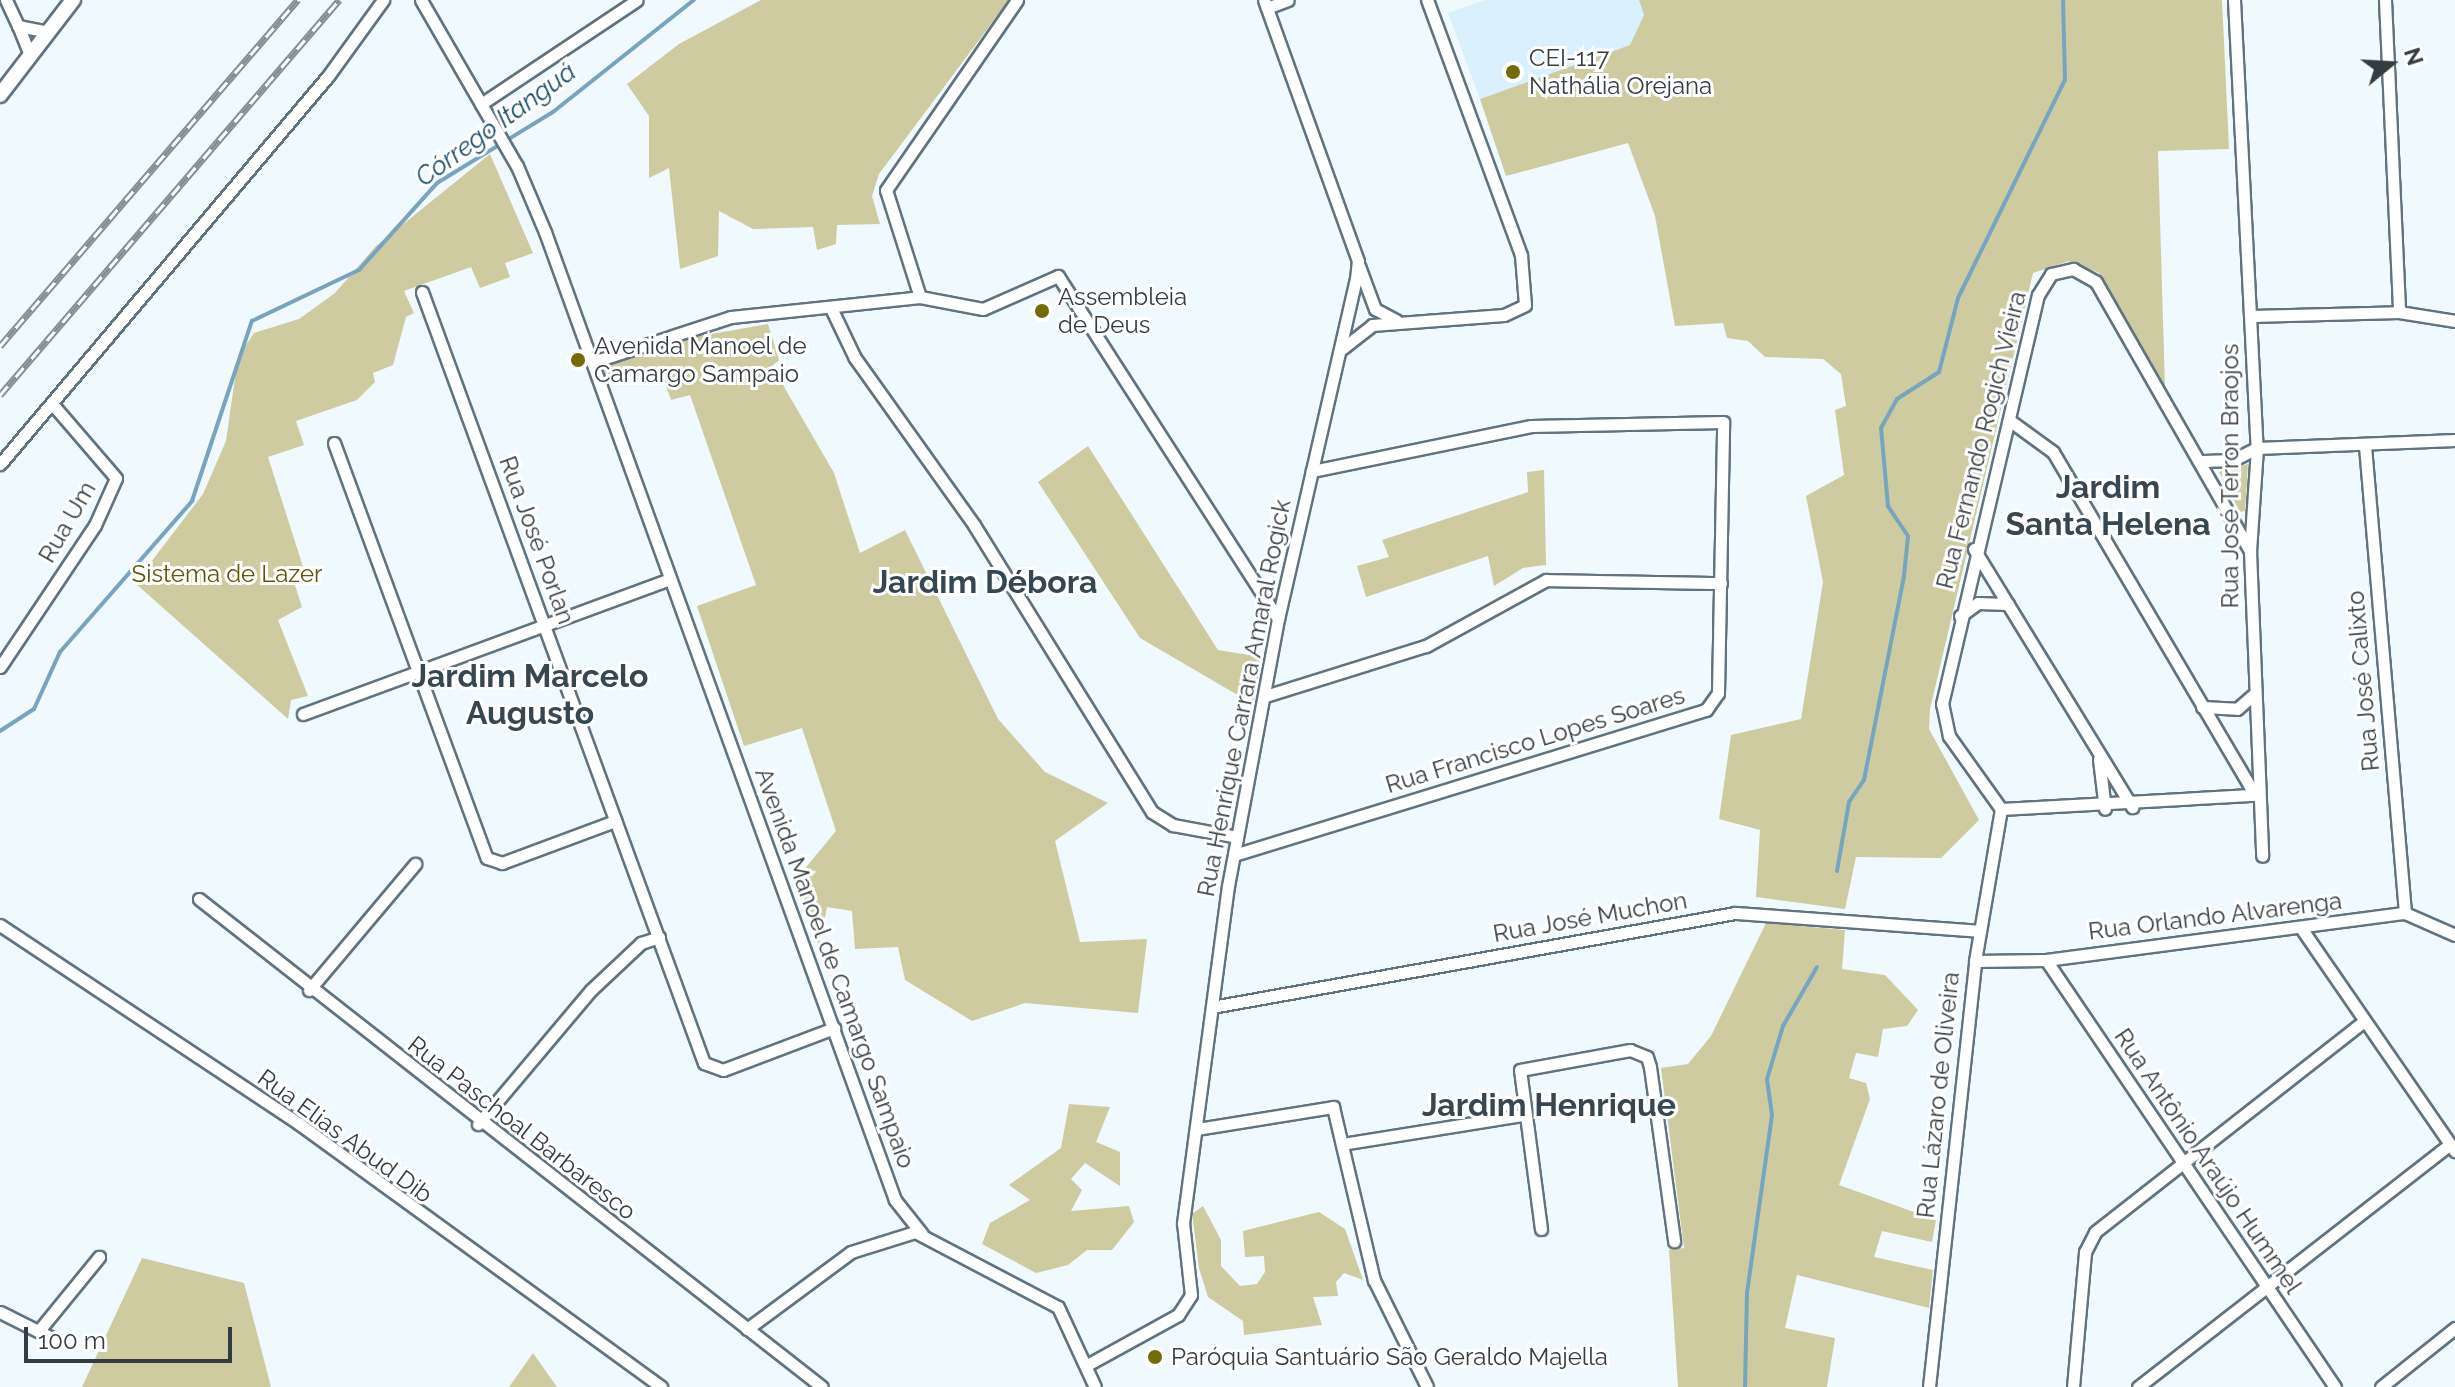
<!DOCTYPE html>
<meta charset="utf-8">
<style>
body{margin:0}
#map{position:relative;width:2455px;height:1387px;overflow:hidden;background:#f0f9fe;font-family:Raleway,sans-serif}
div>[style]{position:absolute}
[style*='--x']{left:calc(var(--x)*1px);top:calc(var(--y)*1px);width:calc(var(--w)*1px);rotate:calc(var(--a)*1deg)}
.built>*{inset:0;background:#d9f0fe}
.green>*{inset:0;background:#cecba0}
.stream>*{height:4px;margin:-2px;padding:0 2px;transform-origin:2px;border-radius:2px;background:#77a4bf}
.roads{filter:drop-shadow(2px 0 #61737f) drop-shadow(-2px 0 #61737f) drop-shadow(0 2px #61737f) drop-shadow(0 -2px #61737f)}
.minor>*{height:11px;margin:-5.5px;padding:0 5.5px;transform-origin:5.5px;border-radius:5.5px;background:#fff}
.tertiary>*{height:14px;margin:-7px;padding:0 7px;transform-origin:7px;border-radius:7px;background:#fff}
.rail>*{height:7px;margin-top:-3.5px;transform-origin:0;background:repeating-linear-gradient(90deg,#fff 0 12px,#858e93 0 24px);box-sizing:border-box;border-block:2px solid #858e93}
.dots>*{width:22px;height:22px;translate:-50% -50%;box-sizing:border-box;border:4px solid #fff;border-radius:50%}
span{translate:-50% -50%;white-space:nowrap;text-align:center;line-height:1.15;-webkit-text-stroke:6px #fff;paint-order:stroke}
.poi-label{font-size:24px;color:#333c41}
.left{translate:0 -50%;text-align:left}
.street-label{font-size:24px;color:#333c41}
.park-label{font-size:24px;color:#5d5704}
.water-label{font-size:26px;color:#134d69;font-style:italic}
.district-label{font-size:32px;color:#364752;font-weight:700}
.north{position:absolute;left:2351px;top:24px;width:80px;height:80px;-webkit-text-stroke:6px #fff;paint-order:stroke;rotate:72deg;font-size:22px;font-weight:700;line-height:32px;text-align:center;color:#333c41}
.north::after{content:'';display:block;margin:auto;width:28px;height:36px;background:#333c41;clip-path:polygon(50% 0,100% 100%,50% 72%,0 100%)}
.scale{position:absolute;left:24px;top:1327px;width:208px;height:36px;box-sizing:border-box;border:4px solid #333c41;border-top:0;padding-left:10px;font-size:24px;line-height:28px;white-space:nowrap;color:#333c41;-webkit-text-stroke:6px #fff;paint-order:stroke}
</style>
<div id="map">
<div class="built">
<div style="clip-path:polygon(1485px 0,1639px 0,1644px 15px,1630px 45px,1480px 99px,1448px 13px)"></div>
</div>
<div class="green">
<div style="clip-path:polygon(761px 0,1009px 0,879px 174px,872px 196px,880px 224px,837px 225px,836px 244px,817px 250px,813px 227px,753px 229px,719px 211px,718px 256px,680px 269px,669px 168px,649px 178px,649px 116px,627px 84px,679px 44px)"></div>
<div style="clip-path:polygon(1639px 0,2222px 0,2229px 149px,2158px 151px,2165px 388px,2099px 273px,2069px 261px,2033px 273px,1930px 709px,1929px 729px,1979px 820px,1941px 858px,1856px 857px,1845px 909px,1756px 897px,1760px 830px,1719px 819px,1731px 735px,1801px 719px,1823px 582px,1806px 496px,1844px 475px,1835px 410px,1846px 406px,1841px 374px,1823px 359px,1765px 357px,1748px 341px,1727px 338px,1723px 323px,1675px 326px,1655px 216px,1628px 143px,1506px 176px,1480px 99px,1630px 45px,1644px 15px)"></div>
<div style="clip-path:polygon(490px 154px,533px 253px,505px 263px,510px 277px,480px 288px,471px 267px,404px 291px,414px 313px,406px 317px,393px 365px,373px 373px,375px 382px,357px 400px,296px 421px,304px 445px,268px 457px,305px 573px,293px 579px,302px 607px,278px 620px,308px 696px,291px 700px,288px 719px,135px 583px,203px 494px,226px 441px,238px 357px,254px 333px,299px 319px,335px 293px,376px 246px)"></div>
<div style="clip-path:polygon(768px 324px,779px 360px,772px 366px,834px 473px,860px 553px,905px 530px,998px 719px,1045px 772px,1108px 803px,1055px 841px,1080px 942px,1147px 939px,1138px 1013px,1025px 1003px,972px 1021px,905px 980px,898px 947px,855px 949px,852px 911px,827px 907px,819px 947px,797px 878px,836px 831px,802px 728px,744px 746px,697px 606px,756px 585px,690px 395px,671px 400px,659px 366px,607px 383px,601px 367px,700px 336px)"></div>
<div style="clip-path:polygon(1088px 446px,1218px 650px,1262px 657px,1253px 704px,1140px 638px,1038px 482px)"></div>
<div style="clip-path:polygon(2248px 464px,2245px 511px,2240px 512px,2219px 472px)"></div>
<div style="clip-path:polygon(1544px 470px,1546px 565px,1523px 568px,1494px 586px,1488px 556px,1366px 597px,1357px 566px,1389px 557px,1382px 540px,1528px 492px,1527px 472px)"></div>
<div style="clip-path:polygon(1766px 923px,1845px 930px,1842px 969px,1885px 975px,1918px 1010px,1907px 1026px,1883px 1029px,1878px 1057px,1856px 1053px,1849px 1078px,1866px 1083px,1870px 1099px,1839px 1185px,1936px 1220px,1932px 1242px,1882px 1231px,1874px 1257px,1933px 1270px,1929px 1308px,1797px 1275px,1785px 1328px,1835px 1338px,1827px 1387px,1678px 1387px,1669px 1250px,1684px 1248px,1661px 1068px,1688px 1064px,1711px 1036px)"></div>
<div style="clip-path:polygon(1069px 1104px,1110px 1107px,1096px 1142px,1120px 1152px,1120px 1186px,1085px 1163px,1071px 1179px,1082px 1190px,1071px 1211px,1129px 1206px,1134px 1222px,1112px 1250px,1087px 1250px,1068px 1265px,1036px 1273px,982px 1244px,990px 1223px,1030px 1200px,1009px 1185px,1061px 1148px)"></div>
<div style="clip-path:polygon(1203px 1206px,1221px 1240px,1221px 1266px,1240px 1286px,1257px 1284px,1265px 1272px,1264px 1256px,1245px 1257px,1243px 1231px,1319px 1212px,1345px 1229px,1363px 1280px,1344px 1273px,1336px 1282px,1338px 1296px,1313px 1297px,1322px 1325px,1244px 1335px,1243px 1321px,1208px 1297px,1199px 1268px,1192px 1214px)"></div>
<div style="clip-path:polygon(142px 1258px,244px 1283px,271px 1387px,82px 1387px)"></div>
<div style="clip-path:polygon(533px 1353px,557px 1387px,509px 1387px)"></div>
</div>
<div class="stream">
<div style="--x:0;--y:731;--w:40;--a:-32.9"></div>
<div style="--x:34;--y:709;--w:63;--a:-65.5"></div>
<div style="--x:60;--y:652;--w:201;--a:-48.8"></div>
<div style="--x:192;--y:501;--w:190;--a:-71.6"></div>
<div style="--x:252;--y:321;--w:119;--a:-25.5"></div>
<div style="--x:359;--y:270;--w:117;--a:-48.1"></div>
<div style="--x:437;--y:183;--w:136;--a:-31.5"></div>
<div style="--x:553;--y:112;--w:180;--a:-38.5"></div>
<div style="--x:1837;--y:871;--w:70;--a:-80.1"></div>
<div style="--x:1849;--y:802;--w:27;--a:-56"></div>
<div style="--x:1864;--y:780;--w:208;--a:-78.9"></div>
<div style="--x:1904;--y:576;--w:40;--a:-84.3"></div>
<div style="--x:1908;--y:536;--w:36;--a:-124"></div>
<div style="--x:1888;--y:506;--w:78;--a:-95.1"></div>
<div style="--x:1881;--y:428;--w:33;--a:-61"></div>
<div style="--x:1897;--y:399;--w:50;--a:-32.7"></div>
<div style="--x:1939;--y:372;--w:76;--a:-75.6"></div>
<div style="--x:1958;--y:298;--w:243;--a:-63.9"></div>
<div style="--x:2065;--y:80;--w:80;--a:-91.4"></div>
<div style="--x:1745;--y:1387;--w:94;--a:-88.8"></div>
<div style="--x:1747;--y:1293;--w:180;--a:-82"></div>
<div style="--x:1772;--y:1115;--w:36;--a:-98"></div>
<div style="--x:1767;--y:1079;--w:55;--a:-73.2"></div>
<div style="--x:1783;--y:1026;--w:68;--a:-60"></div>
</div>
<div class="roads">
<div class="minor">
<div style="--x:6;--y:0;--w:29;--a:65"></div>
<div style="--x:421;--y:0;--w:192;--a:60"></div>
<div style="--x:517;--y:166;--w:72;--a:67"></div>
<div style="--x:545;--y:232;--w:1029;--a:70.12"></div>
<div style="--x:895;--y:1200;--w:43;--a:51.5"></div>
<div style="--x:2234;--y:0;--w:449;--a:87.1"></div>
<div style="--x:2257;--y:448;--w:103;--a:93.9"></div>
<div style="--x:2250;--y:551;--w:305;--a:87.7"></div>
<div style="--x:2385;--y:0;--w:312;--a:87.4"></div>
<div style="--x:1267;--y:8;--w:22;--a:-21"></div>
<div style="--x:30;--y:55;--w:31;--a:-112"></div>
<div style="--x:18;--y:26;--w:31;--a:11"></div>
<div style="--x:481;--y:104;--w:187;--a:-33.7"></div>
<div style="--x:1359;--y:266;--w:46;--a:69.6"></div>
<div style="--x:1375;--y:309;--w:24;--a:28"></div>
<div style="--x:422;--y:292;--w:821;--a:69.91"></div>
<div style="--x:704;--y:1063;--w:20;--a:20"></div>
<div style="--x:723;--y:1070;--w:119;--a:-20.7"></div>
<div style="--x:920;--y:297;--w:112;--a:-107.6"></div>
<div style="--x:886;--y:190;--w:231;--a:-55.4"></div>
<div style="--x:831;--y:308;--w:55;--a:64.4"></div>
<div style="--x:855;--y:358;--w:205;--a:54.5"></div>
<div style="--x:974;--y:525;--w:338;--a:58.2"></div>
<div style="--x:1152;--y:812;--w:25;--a:32"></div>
<div style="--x:1173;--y:825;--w:65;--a:10.6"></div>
<div style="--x:2251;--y:316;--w:148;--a:-1.5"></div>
<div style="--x:2399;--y:312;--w:57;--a:9.1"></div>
<div style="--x:1343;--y:348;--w:37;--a:-38"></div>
<div style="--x:1372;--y:325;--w:132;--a:-4.3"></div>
<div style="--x:1504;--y:315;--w:23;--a:-25"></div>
<div style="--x:1525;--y:305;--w:50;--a:-94.6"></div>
<div style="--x:1521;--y:255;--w:272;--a:-110.2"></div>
<div style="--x:593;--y:362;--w:145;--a:-18.1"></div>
<div style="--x:731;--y:317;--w:190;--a:-6"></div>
<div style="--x:920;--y:297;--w:64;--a:10.8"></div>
<div style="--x:983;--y:309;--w:82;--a:-23.7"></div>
<div style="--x:1058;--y:276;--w:407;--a:57.3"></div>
<div style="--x:2009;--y:420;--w:54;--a:36"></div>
<div style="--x:2053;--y:452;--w:398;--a:59.5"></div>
<div style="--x:334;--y:443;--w:442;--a:69.8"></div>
<div style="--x:487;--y:858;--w:16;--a:18"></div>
<div style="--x:502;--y:863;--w:121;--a:-20.4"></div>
<div style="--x:2365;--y:446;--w:469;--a:85.1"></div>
<div style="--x:2257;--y:448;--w:198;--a:-2.3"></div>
<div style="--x:2203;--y:461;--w:30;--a:-2"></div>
<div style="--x:2233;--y:460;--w:27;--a:-27"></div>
<div style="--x:0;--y:464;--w:508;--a:-49.79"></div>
<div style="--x:328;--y:76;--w:94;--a:-54.1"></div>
<div style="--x:1974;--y:549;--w:303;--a:58.5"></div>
<div style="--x:1960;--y:616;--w:22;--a:-36"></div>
<div style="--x:1978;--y:603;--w:30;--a:2"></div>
<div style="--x:0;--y:667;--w:171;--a:-56.2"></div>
<div style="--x:95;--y:525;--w:51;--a:-65.9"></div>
<div style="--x:116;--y:478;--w:95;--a:-130.7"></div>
<div style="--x:1265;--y:696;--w:169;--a:-17.3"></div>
<div style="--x:1426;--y:646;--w:137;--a:-28.8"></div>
<div style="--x:1546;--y:580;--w:175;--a:1"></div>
<div style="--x:2202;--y:707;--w:35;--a:3"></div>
<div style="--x:2237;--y:709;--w:21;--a:-41"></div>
<div style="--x:303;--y:714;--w:391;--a:-20.2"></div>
<div style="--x:2099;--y:759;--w:50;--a:83.2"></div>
<div style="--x:2001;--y:809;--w:90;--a:-125.5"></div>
<div style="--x:1949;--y:736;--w:33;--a:-102"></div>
<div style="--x:1942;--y:704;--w:420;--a:-76.8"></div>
<div style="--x:2038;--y:295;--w:25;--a:-58"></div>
<div style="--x:2051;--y:274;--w:23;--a:-13"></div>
<div style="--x:2073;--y:269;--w:26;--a:29"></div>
<div style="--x:2096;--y:282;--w:310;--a:60.2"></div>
<div style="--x:2001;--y:809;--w:254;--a:-3.2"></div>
<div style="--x:1234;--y:855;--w:494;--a:-17.1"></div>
<div style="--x:1706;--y:710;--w:21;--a:-55"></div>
<div style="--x:1718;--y:693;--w:271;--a:-88.9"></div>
<div style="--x:1723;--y:422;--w:192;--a:178.8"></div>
<div style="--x:1531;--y:426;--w:224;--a:168.4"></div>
<div style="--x:199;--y:899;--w:791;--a:38.07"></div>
<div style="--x:0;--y:925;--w:358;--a:33.6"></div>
<div style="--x:298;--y:1123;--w:449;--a:36"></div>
<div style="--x:2301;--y:928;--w:271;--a:55.4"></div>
<div style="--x:2046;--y:960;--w:516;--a:55.91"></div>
<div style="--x:1975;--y:961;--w:71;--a:-0.8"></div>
<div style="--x:2046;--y:960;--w:362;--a:-7.5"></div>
<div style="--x:2405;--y:913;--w:55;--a:23.7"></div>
<div style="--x:309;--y:990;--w:165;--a:-49.9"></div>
<div style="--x:1212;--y:1007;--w:531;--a:-10.19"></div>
<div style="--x:1735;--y:913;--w:245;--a:4.2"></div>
<div style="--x:478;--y:1124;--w:175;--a:-49.9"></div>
<div style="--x:591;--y:990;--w:69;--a:-43.2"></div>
<div style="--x:641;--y:943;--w:19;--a:-18"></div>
<div style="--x:1197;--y:1129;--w:138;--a:-9.2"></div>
<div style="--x:1333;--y:1107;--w:178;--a:76.7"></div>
<div style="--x:1374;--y:1280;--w:119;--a:63.6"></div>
<div style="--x:1342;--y:1144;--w:183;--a:-9.1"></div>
<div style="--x:1541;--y:1229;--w:160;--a:-97.5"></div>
<div style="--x:1520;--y:1070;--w:112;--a:-10.3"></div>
<div style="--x:1630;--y:1050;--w:18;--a:22"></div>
<div style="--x:1647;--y:1057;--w:10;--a:73"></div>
<div style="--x:1650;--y:1067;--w:176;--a:82.1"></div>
<div style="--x:0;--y:1312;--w:63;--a:26.6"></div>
<div style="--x:41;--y:1328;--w:92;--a:-50.8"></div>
<div style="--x:747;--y:1329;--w:129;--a:-36.5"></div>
<div style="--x:851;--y:1252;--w:67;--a:-17.4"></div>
<div style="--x:915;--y:1232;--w:161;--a:27.7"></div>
<div style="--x:1058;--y:1307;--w:88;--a:65.2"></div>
<div style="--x:1087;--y:1365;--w:104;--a:-28.8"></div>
<div style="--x:1178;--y:1315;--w:24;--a:-57"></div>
<div style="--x:1191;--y:1295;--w:72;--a:-96.3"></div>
<div style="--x:1183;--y:1223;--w:340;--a:-82.4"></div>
<div style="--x:1228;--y:886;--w:272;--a:-79.4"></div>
<div style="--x:1278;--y:619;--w:349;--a:-77.1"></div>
<div style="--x:1356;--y:279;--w:18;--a:-84"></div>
<div style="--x:1358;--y:261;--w:277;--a:-109.8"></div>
<div style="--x:1929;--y:1387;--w:428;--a:-83.8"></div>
<div style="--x:1975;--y:961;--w:154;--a:-80.3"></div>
<div style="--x:2073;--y:1387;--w:136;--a:-84.9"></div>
<div style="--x:2085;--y:1252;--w:22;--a:-63"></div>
<div style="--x:2095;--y:1232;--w:342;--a:-38.1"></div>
<div style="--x:2138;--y:1387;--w:395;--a:-37.9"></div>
<div style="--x:2381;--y:1387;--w:95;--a:-38.6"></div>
</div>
<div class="tertiary">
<div style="--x:0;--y:95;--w:120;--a:-52.5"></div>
</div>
</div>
<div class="rail">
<div style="--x:0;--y:346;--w:457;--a:-49.3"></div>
<div style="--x:0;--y:395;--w:521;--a:-49.36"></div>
</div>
<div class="dots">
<div style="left:1513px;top:72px;background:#736b05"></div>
<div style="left:1042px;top:311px;background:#736b05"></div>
<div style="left:578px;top:360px;background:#736b05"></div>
<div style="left:1155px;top:1357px;background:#736b05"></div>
</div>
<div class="poi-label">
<span class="left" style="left:1529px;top:72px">CEI-117<br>Nathália Orejana</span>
<span class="left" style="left:1058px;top:311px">Assembleia<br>de Deus</span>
<span class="left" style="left:594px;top:360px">Avenida Manoel de<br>Camargo Sampaio</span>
<span class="left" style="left:1171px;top:1357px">Paróquia Santuário São Geraldo Majella</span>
</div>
<div class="street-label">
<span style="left:1981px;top:440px;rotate:-76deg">Rua Fernando Rogich Vieira</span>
<span style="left:2230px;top:476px;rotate:-90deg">Rua José Terron Braojos</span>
<span style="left:67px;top:522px;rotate:-60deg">Rua Um</span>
<span style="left:537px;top:540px;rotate:70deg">Rua José Porlan</span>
<span style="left:2363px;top:681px;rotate:-95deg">Rua José Calixto</span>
<span style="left:1244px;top:698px;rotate:-79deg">Rua Henrique Carrara Amaral Rogick</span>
<span style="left:1535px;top:740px;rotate:-17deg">Rua Francisco Lopes Soares</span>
<span style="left:2215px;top:916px;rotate:-7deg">Rua Orlando Alvarenga</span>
<span style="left:1590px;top:917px;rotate:-10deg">Rua José Muchon</span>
<span style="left:835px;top:968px;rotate:70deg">Avenida Manoel de Camargo Sampaio</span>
<span style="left:1938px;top:1095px;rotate:-84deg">Rua Lázaro de Oliveira</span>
<span style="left:522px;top:1128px;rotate:38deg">Rua Paschoal Barbaresco</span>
<span style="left:345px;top:1136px;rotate:36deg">Rua Elias Abud Dib</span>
<span style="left:2208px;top:1161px;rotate:56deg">Rua Antônio Araújo Hummel</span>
</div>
<div class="park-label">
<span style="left:227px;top:574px">Sistema de Lazer</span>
</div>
<div class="water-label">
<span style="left:496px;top:125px;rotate:-36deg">Córrego Itanguá</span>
</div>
<div class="district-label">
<span style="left:2108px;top:506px">Jardim<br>Santa Helena</span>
<span style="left:985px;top:582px">Jardim Débora</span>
<span style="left:530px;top:695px">Jardim Marcelo<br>Augusto</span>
<span style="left:1549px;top:1105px">Jardim Henrique</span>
</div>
<div class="north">N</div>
<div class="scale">100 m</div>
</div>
